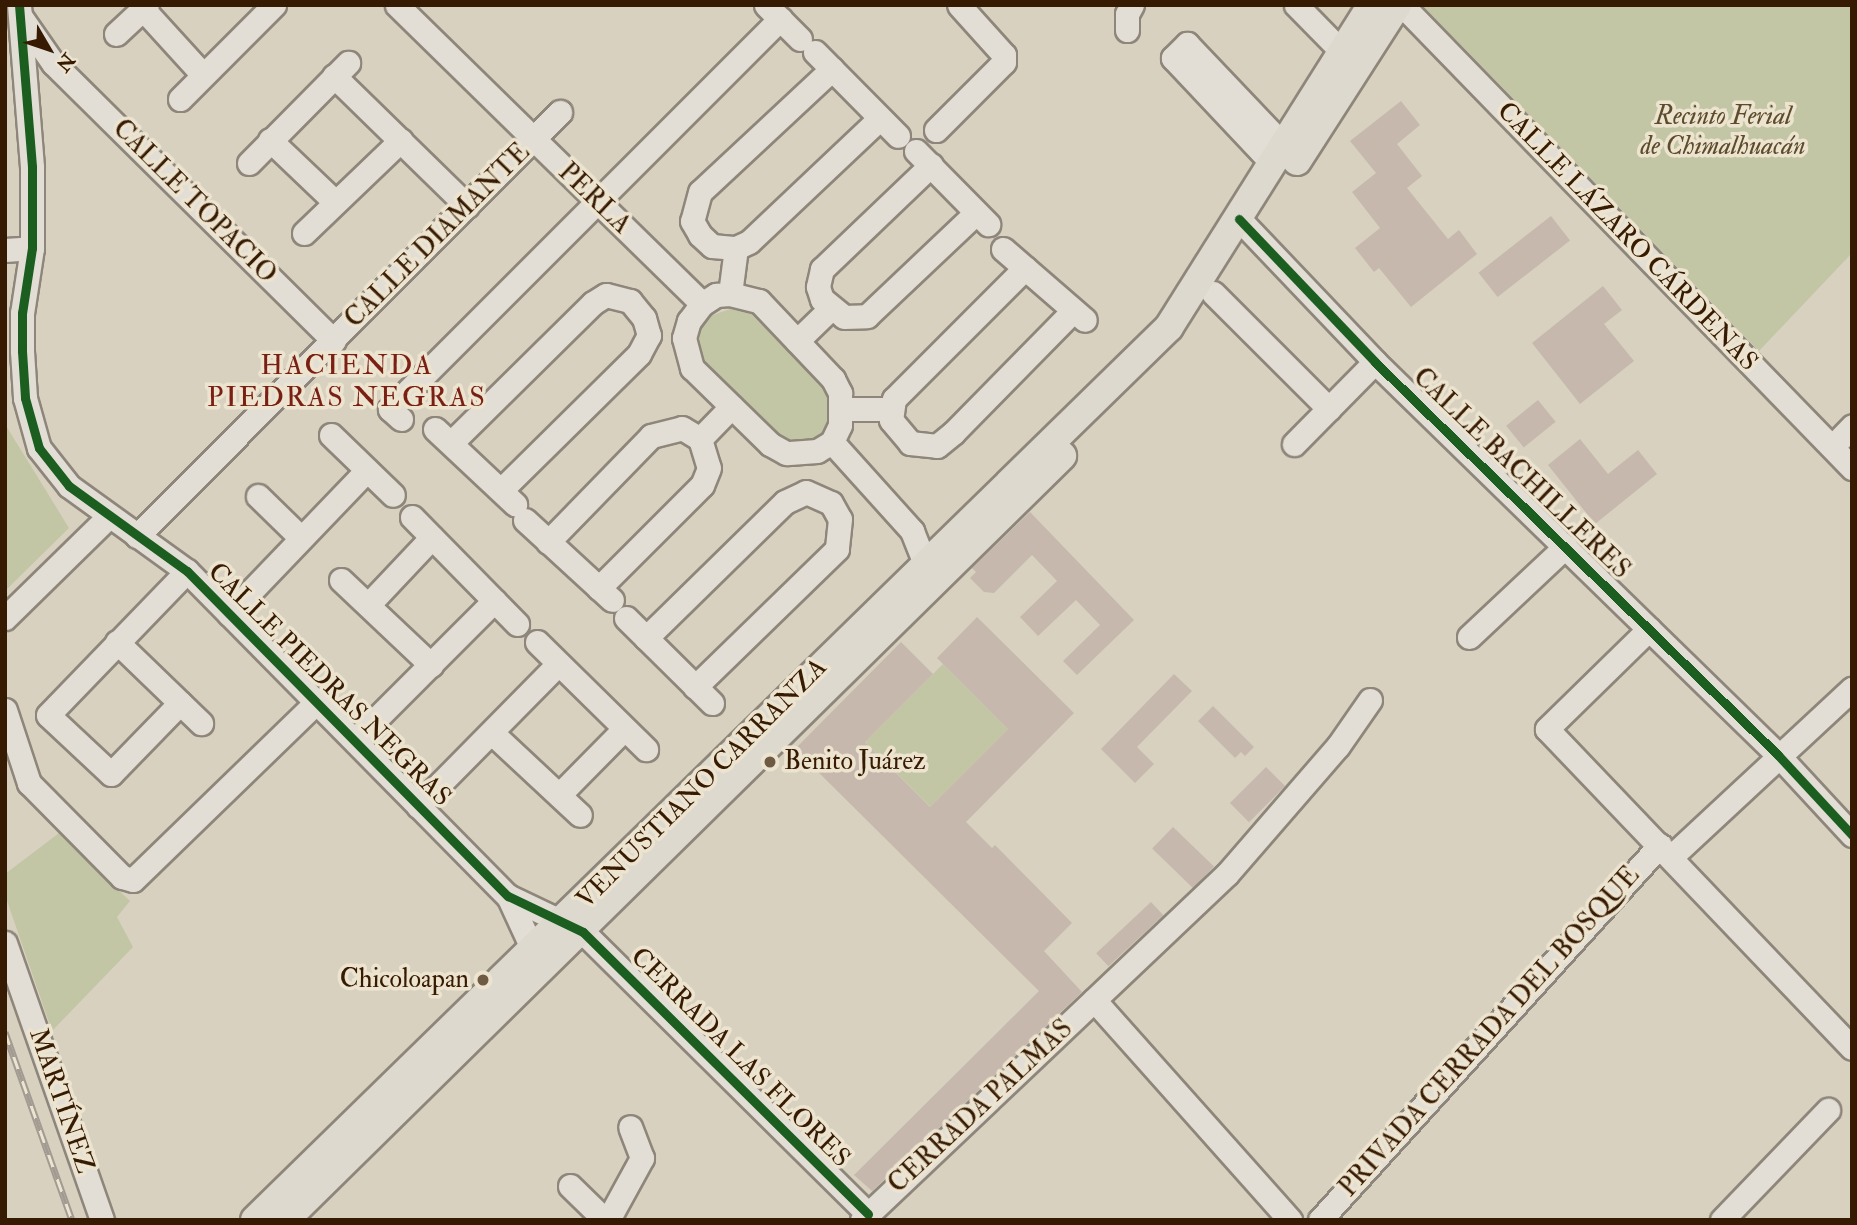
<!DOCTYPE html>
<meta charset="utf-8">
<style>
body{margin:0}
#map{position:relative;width:1857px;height:1225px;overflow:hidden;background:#d8d1c0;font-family:"IM FELL Double Pica",serif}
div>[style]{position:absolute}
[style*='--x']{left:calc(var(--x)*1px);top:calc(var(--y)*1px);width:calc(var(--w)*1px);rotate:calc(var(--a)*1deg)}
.green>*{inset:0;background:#c3c6a5;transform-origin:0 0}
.building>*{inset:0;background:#c6b8ac;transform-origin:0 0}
.roads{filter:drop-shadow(2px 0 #8e867a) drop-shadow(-2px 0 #8e867a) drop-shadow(0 2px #8e867a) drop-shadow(0 -2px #8e867a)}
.minor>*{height:23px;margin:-11.5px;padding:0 11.5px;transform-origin:11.5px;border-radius:11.5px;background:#e2ded5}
.major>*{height:28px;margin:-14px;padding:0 14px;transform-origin:14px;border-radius:14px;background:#ddd9ce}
.rail>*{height:7px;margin-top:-3.5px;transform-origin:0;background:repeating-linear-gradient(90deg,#ede4d0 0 13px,#a29b92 0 26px);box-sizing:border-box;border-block:2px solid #a29b92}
.cycleway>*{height:9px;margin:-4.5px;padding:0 4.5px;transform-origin:4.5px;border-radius:4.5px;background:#1b5e20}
.dots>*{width:19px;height:19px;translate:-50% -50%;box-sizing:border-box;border:4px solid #ede4d0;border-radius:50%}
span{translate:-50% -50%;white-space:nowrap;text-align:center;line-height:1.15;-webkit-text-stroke:7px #ede4d0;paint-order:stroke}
.park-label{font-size:26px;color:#5c4b2c;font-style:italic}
.street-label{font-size:26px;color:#371a02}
.poi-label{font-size:26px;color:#371a02}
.left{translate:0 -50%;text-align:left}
.right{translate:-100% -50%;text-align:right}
.neighbourhood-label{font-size:28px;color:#7a1f14;letter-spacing:2px}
.frame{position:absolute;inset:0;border:7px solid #371a02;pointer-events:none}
.north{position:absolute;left:14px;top:14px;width:70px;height:70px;-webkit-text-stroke:5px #ede4d0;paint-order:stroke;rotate:129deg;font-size:19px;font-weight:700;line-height:28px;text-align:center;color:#371a02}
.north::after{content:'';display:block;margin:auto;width:24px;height:32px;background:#371a02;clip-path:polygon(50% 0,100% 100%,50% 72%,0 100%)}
</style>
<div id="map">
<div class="green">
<div style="clip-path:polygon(1422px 5px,1852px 5px,1852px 253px,1759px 351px)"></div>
<div style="clip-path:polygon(733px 308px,751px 314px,830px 394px,834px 406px,827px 435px,809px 446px,774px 441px,704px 369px,695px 352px,700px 327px,707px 317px)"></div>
<div style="clip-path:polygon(5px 424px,69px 528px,5px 591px)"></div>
<div style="left:943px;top:664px;width:92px;height:110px;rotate:45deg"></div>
<div style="clip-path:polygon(59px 833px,130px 901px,117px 917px,133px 947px,52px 1031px,5px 895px,5px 874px)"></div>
</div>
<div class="building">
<div style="clip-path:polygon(1401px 101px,1420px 125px,1397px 144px,1422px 176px,1407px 188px,1448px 239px,1459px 230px,1477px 254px,1411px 307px,1379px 268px,1374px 272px,1355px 248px,1380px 228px,1352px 192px,1376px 173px,1350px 141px)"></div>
<div style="left:1551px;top:216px;width:31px;height:92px;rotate:52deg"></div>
<div style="clip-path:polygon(1603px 286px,1622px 310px,1604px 324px,1634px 361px,1580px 404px,1532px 343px)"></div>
<div style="left:1538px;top:400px;width:28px;height:41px;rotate:51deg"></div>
<div style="clip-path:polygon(1580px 439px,1608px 474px,1638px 450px,1657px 474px,1595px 524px,1548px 465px)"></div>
<div style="clip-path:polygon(1030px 512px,1134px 620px,1077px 675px,1063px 661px,1100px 625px,1076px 600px,1038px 636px,1020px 617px,1057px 581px,1032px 555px,994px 593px,984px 592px,970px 578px,976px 572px,972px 568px)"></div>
<div style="clip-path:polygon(977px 617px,1074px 713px,966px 822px,992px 848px,995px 845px,1072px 923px,1044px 951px,1082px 992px,872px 1191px,854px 1175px,1039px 991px,795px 749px,901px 642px,933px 674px,865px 742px,930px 807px,1008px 729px,937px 658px)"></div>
<div style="clip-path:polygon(1174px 674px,1192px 691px,1137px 747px,1154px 764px,1135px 783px,1101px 749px)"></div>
<div style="clip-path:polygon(1213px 706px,1254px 747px,1245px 756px,1241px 752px,1235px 758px,1198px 721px)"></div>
<div style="left:1266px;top:767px;width:27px;height:51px;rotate:45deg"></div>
<div style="left:1173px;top:827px;width:57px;height:30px;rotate:44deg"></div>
<div style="left:1151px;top:902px;width:18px;height:75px;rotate:47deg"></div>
</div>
<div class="roads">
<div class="minor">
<div style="--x:19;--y:5;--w:163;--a:85.4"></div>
<div style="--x:32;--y:167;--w:81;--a:90"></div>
<div style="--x:32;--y:248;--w:66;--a:98.7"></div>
<div style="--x:22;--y:313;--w:38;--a:90"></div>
<div style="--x:22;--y:351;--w:47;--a:86.3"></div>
<div style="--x:25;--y:398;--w:52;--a:74.4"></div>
<div style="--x:39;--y:448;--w:48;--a:51.7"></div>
<div style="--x:69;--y:486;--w:145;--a:35.8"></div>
<div style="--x:187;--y:571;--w:457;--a:45.4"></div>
<div style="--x:508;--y:896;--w:83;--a:25.6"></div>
<div style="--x:583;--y:932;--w:401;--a:44.7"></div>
<div style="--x:397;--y:5;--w:427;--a:44.4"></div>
<div style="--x:766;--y:5;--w:48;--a:45"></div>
<div style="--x:1296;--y:5;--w:81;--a:45.5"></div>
<div style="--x:1402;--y:5;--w:646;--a:45.82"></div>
<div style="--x:143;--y:9;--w:89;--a:47.7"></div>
<div style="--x:21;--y:17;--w:56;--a:55.2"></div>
<div style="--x:53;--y:63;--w:395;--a:44.7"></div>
<div style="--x:1127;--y:30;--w:16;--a:-90"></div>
<div style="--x:1127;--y:14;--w:10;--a:-61"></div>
<div style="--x:116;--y:34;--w:42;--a:-43.1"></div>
<div style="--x:815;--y:52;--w:118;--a:45.3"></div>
<div style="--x:832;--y:69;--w:180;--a:137"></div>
<div style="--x:700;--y:192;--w:30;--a:105"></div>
<div style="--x:692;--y:221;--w:16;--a:60"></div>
<div style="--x:700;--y:235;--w:16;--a:43"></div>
<div style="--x:712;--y:246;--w:24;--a:5"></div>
<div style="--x:736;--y:248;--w:14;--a:-25"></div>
<div style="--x:749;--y:242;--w:180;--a:-43.4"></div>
<div style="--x:334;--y:76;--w:186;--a:44.3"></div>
<div style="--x:180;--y:99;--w:133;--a:-45"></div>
<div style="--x:936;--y:130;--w:96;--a:-45"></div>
<div style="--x:1004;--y:62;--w:7;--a:-90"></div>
<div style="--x:1004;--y:55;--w:67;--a:-132"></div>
<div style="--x:270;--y:140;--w:90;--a:43.6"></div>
<div style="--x:916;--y:151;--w:103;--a:45.4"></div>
<div style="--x:249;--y:163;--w:141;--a:-45.3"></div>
<div style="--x:1273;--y:164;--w:146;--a:-133.3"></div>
<div style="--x:1173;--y:58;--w:20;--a:-45"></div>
<div style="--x:1187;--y:44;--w:141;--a:46.4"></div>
<div style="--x:931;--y:165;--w:151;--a:136.3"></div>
<div style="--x:822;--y:269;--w:18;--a:103"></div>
<div style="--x:818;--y:287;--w:13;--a:72"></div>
<div style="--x:822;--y:299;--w:28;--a:39"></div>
<div style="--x:844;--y:317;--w:23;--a:-2"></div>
<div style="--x:867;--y:316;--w:150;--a:-43.4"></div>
<div style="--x:1239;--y:219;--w:197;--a:46.4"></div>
<div style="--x:1375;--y:362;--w:563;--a:44.28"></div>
<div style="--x:1778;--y:755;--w:109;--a:47.2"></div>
<div style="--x:304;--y:233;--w:134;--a:-43.8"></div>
<div style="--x:1003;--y:249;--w:108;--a:40.9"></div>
<div style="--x:5;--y:250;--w:27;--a:-4"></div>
<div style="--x:1025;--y:268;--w:185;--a:135"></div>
<div style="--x:894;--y:399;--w:21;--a:98"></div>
<div style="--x:891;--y:420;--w:30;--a:50"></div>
<div style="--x:910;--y:443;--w:27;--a:6"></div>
<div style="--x:937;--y:446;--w:21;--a:-39"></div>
<div style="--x:953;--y:433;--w:171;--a:-45.5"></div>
<div style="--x:1213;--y:293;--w:164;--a:45"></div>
<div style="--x:730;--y:294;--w:30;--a:14"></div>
<div style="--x:759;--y:301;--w:108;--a:46.5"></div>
<div style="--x:833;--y:379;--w:16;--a:63"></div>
<div style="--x:840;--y:393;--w:32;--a:90"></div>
<div style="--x:840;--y:425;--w:19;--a:115"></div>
<div style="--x:832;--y:442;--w:17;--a:149"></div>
<div style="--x:817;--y:451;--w:31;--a:176"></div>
<div style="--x:786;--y:453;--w:18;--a:-151"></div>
<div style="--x:770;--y:444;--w:109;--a:-135.7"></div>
<div style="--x:692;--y:368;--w:31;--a:-105"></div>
<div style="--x:684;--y:338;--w:18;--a:-74"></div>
<div style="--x:689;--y:321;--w:21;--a:-53"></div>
<div style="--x:702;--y:304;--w:17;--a:-33"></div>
<div style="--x:716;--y:295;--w:14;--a:-4"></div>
<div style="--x:730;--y:294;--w:46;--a:-82.6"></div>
<div style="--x:797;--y:341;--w:47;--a:-44.1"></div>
<div style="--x:842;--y:409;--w:50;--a:0"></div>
<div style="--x:401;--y:419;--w:15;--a:-138"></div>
<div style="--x:390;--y:409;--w:552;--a:-45"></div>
<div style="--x:435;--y:429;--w:110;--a:43.2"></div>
<div style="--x:331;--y:435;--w:86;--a:44.1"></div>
<div style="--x:700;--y:439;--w:45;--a:-45.9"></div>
<div style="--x:832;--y:442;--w:120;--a:48"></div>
<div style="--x:912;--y:531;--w:52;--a:68.4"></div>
<div style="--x:451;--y:443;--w:199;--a:-44.6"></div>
<div style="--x:593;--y:303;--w:15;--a:-32"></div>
<div style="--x:606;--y:295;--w:25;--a:14"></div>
<div style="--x:630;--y:301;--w:22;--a:51"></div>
<div style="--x:644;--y:318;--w:18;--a:74"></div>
<div style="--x:649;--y:335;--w:21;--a:118"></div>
<div style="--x:639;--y:354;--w:194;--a:135.4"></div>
<div style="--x:1294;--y:444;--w:115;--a:-45.4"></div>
<div style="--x:1832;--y:447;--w:29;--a:-46"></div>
<div style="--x:258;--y:496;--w:60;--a:44.3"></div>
<div style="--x:412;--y:517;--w:150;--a:45.5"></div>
<div style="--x:525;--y:520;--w:118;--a:42.6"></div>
<div style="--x:137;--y:536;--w:599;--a:-45.07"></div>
<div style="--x:548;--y:542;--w:148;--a:-45.8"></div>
<div style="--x:651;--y:436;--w:32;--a:-14"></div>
<div style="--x:682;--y:428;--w:21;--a:31"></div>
<div style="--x:700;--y:439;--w:30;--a:73"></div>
<div style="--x:709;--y:468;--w:18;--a:112"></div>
<div style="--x:702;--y:485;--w:146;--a:135"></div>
<div style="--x:341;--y:580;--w:124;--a:43.4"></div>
<div style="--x:368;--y:605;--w:93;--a:-46.7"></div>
<div style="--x:229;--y:614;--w:199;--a:-46.2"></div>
<div style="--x:5;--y:618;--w:143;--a:-44.4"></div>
<div style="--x:626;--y:618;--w:121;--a:44.7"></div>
<div style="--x:1649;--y:629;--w:143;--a:135.6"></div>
<div style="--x:1547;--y:729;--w:441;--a:46.3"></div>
<div style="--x:1469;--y:637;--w:132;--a:-43.2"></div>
<div style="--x:646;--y:638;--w:194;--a:-44.4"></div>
<div style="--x:785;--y:502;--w:23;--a:-25"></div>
<div style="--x:806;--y:492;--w:27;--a:24"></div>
<div style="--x:831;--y:503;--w:18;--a:61"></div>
<div style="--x:840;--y:519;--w:30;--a:96"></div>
<div style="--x:837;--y:549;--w:198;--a:135.8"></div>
<div style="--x:117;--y:642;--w:117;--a:44"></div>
<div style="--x:537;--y:642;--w:153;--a:44.5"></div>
<div style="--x:180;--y:703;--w:99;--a:134.2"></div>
<div style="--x:111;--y:774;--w:86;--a:-136.9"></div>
<div style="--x:48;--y:715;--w:200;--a:-46"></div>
<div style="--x:5;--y:710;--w:77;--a:71.8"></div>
<div style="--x:29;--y:783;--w:132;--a:45.3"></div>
<div style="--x:122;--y:877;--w:11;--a:15"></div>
<div style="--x:133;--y:880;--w:256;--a:-44.1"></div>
<div style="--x:492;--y:733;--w:120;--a:43"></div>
<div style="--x:355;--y:740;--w:197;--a:-45"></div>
<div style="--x:559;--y:795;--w:93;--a:-45.4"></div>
<div style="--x:418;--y:806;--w:199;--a:-45.4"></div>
<div style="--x:1672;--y:856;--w:246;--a:-42.9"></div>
<div style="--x:508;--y:896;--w:74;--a:65.2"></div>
<div style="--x:5;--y:943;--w:293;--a:70.7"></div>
<div style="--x:1094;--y:1000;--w:295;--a:48.3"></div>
<div style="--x:570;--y:1186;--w:49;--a:44.2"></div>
<div style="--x:608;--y:1220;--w:71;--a:-61.3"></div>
<div style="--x:642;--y:1158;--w:33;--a:-111"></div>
<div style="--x:862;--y:1220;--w:503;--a:-43.47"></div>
<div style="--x:1227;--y:874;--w:169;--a:-49.1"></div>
<div style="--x:1338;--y:746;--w:56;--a:-55.2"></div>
<div style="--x:1320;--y:1220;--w:506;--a:-47.8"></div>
<div style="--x:1722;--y:1220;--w:153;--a:-46.1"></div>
</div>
<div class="major">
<div style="--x:1297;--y:161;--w:185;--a:-57.3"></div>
<div style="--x:255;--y:1220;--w:1278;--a:-44.33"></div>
<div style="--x:1169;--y:327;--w:381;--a:-57.8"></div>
<div style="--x:285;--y:1220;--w:1090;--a:-44.52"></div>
</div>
</div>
<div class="rail">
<div style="--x:5;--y:1032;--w:200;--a:70.4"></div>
</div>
<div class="cycleway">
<div style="--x:19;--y:5;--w:163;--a:85.4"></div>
<div style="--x:32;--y:167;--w:81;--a:90"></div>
<div style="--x:32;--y:248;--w:66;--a:98.7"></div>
<div style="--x:22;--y:313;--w:38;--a:90"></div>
<div style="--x:22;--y:351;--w:47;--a:86.3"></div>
<div style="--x:25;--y:398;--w:52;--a:74.4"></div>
<div style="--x:39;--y:448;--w:48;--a:51.7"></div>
<div style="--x:69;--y:486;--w:145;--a:35.8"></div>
<div style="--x:187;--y:571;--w:457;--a:45.4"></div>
<div style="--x:508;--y:896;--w:83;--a:25.6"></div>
<div style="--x:583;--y:932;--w:401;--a:44.7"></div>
<div style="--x:1239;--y:219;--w:197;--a:46.4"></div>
<div style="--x:1375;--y:362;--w:563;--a:44.28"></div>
<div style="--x:1778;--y:755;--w:109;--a:47.2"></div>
</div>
<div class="dots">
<div style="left:770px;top:762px;background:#6f5a44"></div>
<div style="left:483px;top:980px;background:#6f5a44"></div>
</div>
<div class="park-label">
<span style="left:1723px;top:132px">Recinto Ferial<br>de Chimalhuacán</span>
</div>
<div class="street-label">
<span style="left:594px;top:199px;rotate:44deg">PERLA</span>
<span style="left:194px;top:202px;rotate:45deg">CALLE TOPACIO</span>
<span style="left:438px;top:236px;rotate:-45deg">CALLE DIAMANTE</span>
<span style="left:1627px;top:237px;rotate:46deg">CALLE LÁZARO CÁRDENAS</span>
<span style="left:1521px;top:474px;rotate:44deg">CALLE BACHILLERES</span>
<span style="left:329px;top:685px;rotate:45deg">CALLE PIEDRAS NEGRAS</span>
<span style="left:702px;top:784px;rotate:-45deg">VENUSTIANO CARRANZA</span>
<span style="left:1490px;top:1032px;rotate:-48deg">PRIVADA CERRADA DEL BOSQUE</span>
<span style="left:740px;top:1058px;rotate:45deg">CERRADA LAS FLORES</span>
<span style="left:61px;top:1101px;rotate:71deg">MARTÍNEZ</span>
<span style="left:981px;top:1107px;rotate:-43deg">CERRADA PALMAS</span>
</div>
<div class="poi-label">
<span class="left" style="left:784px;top:762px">Benito Juárez</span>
<span class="right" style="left:469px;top:980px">Chicoloapan</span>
</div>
<div class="neighbourhood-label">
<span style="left:347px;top:382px">HACIENDA<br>PIEDRAS NEGRAS</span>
</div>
<div class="frame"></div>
<div class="north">N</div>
</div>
